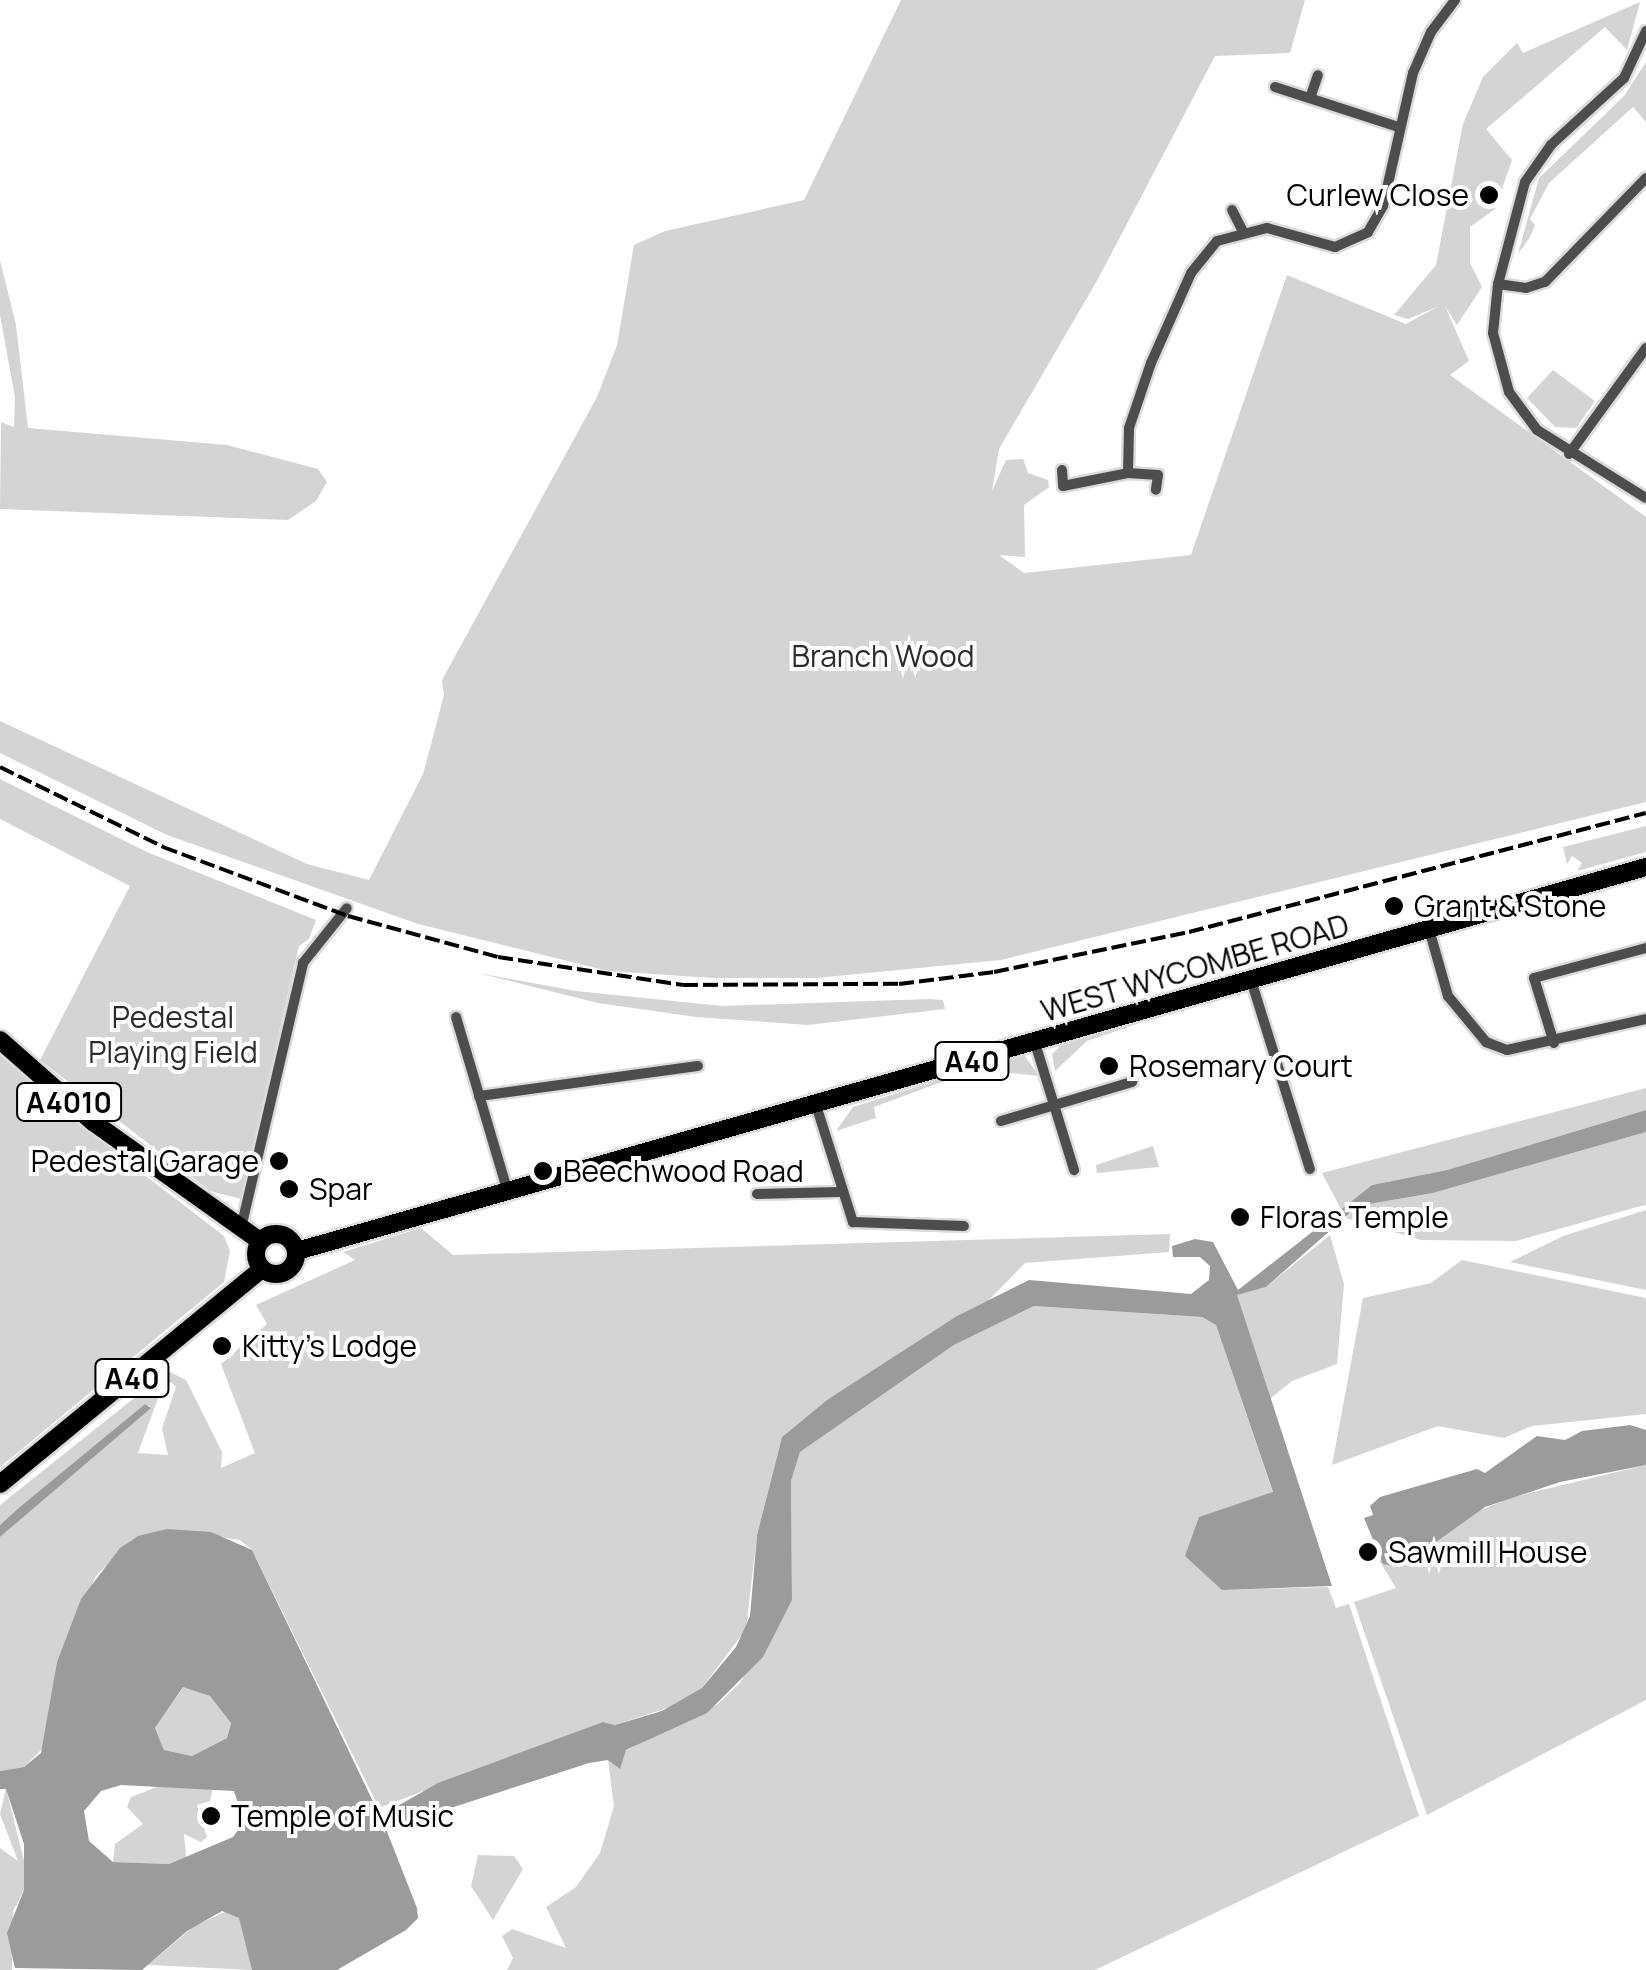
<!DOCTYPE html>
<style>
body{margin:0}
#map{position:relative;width:1646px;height:1970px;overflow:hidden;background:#fff;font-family:Manrope,sans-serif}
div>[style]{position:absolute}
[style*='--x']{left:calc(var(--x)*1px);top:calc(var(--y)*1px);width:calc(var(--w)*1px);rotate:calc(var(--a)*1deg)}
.green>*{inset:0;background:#d4d4d4}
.water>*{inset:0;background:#9b9b9b}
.roads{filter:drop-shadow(2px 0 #dbdbdb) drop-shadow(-2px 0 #dbdbdb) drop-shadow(0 2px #dbdbdb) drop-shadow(0 -2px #dbdbdb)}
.minor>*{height:10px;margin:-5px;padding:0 5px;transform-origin:5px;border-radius:5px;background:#4d4d4d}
.primary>*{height:18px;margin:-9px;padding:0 9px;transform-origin:9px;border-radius:9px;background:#000}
.trunk>*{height:18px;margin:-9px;padding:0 9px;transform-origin:9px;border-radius:9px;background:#000}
.trunk>.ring{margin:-9px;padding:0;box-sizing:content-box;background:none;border:18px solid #000;border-radius:50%}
.rail>*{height:4px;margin-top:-2px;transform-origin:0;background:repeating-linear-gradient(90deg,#000 0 15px,transparent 0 20px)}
.dots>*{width:28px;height:28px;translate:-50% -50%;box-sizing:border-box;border:5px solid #fff;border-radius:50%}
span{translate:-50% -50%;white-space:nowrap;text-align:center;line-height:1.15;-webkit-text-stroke:8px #fff;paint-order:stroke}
.shield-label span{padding:2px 8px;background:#fff;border:2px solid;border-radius:8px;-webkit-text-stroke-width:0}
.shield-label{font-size:28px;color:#000;font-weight:700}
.poi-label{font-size:30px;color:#000}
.right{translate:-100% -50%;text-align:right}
.left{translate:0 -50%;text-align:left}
.park-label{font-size:30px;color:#2b2b2b}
.street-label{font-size:30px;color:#000}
</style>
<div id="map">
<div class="green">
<div style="clip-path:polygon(901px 0,1305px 0,1290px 53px,1215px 56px,1098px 279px,999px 449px,992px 491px,1006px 460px,1023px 459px,1028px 473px,1048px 480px,1049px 487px,1024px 505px,1025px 557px,999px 555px,1024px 573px,1191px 555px,1287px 275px,1406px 324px,1439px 306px,1408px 319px,1394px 315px,1436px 265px,1463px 124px,1483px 77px,1517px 43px,1523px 53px,1640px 2px,1627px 50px,1605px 27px,1486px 129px,1512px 160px,1495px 209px,1470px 227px,1470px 263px,1482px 287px,1457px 325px,1445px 306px,1469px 361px,1450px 375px,1646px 517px,1646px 802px,1001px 960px,816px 978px,712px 978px,608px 971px,418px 924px,167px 835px,0 753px,0 721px,307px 864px,369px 880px,423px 774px,444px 695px,442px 680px,597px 397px,617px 345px,634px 245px,665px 231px,804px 200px)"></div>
<div style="clip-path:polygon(1646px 62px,1646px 122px,1633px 107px,1549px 183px,1530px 219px,1535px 225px,1530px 237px,1518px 254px,1539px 178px,1624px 96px)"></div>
<div style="clip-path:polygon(0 260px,16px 325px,28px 428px,227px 445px,318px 469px,327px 482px,316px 501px,288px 520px,0 509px,1px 422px,14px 427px,15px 397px,0 315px)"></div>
<div style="clip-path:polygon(1553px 370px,1595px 401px,1576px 428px,1555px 427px,1527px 398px)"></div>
<div style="clip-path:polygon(0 779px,147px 852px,316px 920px,309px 939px,299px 946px,241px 1199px,210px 1191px,40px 1060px,130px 886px,0 819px)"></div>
<div style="clip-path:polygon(1646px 826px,1646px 852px,1577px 871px,1582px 863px,1572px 856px,1567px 864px,1563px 847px)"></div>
<div style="clip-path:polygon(478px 973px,576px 991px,722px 1006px,929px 999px,943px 1000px,945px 1009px,808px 1025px,696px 1017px,598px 1003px)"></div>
<div style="clip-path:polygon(1140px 1023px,1087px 1041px,1055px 1071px,1052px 1054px,1064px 1043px)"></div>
<div style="clip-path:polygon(0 1053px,64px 1113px,224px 1236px,230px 1251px,224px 1282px,0 1467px)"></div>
<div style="clip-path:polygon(1025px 1056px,1039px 1076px,977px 1069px,874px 1107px,876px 1118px,836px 1131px,853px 1107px,1011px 1057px)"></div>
<div style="clip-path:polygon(1646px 1088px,1646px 1110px,1447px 1170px,1372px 1185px,1341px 1209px,1322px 1173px)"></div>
<div style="clip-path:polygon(1646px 1132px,1646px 1205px,1637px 1207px,1516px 1241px,1421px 1240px,1346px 1218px,1358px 1206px,1433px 1193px)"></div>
<div style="clip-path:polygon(1153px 1146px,1159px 1167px,1097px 1173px,1096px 1165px)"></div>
<div style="clip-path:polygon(1646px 1210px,1646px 1290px,1510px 1262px,1563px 1236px)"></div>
<div style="clip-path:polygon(evenodd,421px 1228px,453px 1255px,1170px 1234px,1169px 1252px,1025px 1263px,982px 1307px,827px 1400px,782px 1437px,757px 1535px,746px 1629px,702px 1688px,679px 1704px,615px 1725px,603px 1722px,379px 1808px,252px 1550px,240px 1540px,167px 1529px,131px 1540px,96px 1576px,57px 1662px,45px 1746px,24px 1767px,0 1771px,0 1537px,151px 1407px,145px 1404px,0 1525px,0 1505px,168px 1371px,186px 1380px,222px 1452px,221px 1468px,255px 1453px,221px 1364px,267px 1324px,256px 1305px,355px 1260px,343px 1252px,421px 1228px,171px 1382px,176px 1387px,162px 1428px,168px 1455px,138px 1453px,158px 1398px,171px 1382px)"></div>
<div style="clip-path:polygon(1330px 1235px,1344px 1284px,1337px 1364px,1292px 1381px,1270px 1399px,1236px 1295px,1266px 1287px)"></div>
<div style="clip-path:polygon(1462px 1260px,1646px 1298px,1646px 1414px,1532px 1426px,1504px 1438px,1438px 1426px,1332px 1465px,1363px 1298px,1431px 1283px)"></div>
<div style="clip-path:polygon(1034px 1306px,1202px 1317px,1216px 1325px,1273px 1493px,1200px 1517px,1222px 1590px,1328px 1587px,1336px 1608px,1349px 1604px,1419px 1816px,1095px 1970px,507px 1970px,513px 1958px,502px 1936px,512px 1929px,566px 1948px,546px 1907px,576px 1887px,600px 1853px,614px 1806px,608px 1760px,718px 1704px,739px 1684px,792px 1600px,791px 1480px,800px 1452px,954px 1345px)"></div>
<div style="clip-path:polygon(1646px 1465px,1646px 1700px,1427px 1815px,1354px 1602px,1396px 1588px,1379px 1560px,1401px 1567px,1473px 1513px,1513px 1497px)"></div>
<div style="clip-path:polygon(184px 1686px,210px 1696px,231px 1722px,227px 1738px,192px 1756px,164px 1750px,155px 1728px)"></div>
<div style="clip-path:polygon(162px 1785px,213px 1787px,210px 1801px,197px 1805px,207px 1837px,201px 1842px,184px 1834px,186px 1857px,169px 1864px,113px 1862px,115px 1844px,143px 1824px,127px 1807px,131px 1797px)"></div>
<div style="clip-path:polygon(6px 1788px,25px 1865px,24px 1890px,13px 1911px,12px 1970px,0 1970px,0 1848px,18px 1861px,0 1814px)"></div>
<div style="clip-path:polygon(478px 1855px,514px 1856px,523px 1869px,493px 1920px,471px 1886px)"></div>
<div style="clip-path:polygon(230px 1910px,240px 1918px,252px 1970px,148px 1965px,194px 1926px)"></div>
</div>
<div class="water">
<div style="clip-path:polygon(evenodd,1646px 1110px,1646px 1132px,1433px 1193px,1358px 1206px,1266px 1287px,1237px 1295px,1332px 1586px,1222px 1590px,1185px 1556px,1199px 1517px,1273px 1492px,1216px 1325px,1202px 1317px,1034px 1306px,954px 1345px,800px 1452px,791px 1481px,792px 1600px,763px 1657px,707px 1713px,626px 1750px,620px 1769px,608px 1760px,589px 1763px,386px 1829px,417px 1908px,418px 1918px,406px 1930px,337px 1970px,252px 1970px,239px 1918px,222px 1911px,187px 1931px,142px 1970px,15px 1968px,7px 1933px,24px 1890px,24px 1844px,6px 1789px,0 1789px,0 1771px,24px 1767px,41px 1753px,57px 1662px,81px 1599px,120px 1548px,138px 1536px,167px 1529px,211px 1532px,252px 1550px,380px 1816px,438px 1783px,603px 1722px,615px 1725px,662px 1711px,702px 1688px,736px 1647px,750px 1616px,757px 1535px,782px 1437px,827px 1400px,957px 1316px,1029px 1280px,1191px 1294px,1209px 1280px,1210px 1266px,1200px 1257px,1173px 1257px,1172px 1246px,1195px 1239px,1213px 1242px,1238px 1290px,1372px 1185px,1447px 1170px,1646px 1110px,183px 1687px,210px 1696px,231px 1723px,227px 1738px,192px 1756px,164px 1750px,155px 1728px,183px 1687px,1646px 1110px,121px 1785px,234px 1791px,244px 1822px,233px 1837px,169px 1864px,113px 1862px,89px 1841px,84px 1811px,101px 1791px,121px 1785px)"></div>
<div style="clip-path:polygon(145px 1404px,151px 1408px,0 1537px,0 1525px,20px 1507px)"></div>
<div style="clip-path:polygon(1630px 1425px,1646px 1430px,1646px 1465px,1560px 1482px,1485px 1507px,1401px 1567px,1383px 1564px,1364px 1518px,1373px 1515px,1370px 1506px,1380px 1497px,1477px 1469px,1485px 1473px,1537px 1436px,1565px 1440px,1582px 1431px)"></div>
</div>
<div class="roads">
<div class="minor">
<div style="--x:1646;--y:31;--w:52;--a:115.1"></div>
<div style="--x:1624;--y:78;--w:99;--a:137.5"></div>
<div style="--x:1551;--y:145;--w:45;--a:125.1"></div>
<div style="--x:1525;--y:182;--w:106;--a:104.8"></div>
<div style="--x:1498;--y:284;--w:49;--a:95.8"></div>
<div style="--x:1493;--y:333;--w:61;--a:74.8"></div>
<div style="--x:1509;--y:392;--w:47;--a:53.6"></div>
<div style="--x:1537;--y:430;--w:128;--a:32"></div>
<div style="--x:1275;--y:87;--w:129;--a:18"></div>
<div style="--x:1310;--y:98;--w:24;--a:-71"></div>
<div style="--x:1232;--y:210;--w:22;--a:63"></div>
<div style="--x:1498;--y:284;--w:28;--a:8"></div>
<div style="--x:1526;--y:288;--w:20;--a:-18"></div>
<div style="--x:1545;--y:282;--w:145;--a:-45.8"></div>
<div style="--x:1569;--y:454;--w:131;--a:-54"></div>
<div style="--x:1062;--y:470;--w:16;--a:86"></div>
<div style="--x:1063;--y:486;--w:66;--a:-11.3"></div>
<div style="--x:1128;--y:473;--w:45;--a:-88.7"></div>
<div style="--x:1129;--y:428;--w:69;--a:-71.3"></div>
<div style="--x:1151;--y:363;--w:98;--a:-66"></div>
<div style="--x:1191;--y:273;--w:41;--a:-50.9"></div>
<div style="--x:1217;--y:241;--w:52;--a:-14.6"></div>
<div style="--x:1267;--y:228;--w:71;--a:15.6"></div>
<div style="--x:1335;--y:247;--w:36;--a:-24"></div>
<div style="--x:1368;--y:232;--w:30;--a:-60"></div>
<div style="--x:1383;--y:206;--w:136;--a:-77.3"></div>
<div style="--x:1413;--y:73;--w:45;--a:-66.3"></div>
<div style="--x:1431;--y:32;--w:40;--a:-53"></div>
<div style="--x:1128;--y:473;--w:30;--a:4"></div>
<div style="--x:1158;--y:475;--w:15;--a:98"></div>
<div style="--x:1429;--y:929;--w:70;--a:74.2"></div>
<div style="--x:1448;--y:996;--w:60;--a:50.4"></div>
<div style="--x:1486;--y:1042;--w:22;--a:21"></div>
<div style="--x:1507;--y:1050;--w:142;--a:-12.6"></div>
<div style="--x:1251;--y:980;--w:198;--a:72.7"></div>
<div style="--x:456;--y:1017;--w:183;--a:73.5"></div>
<div style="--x:1035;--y:1043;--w:133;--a:72.9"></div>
<div style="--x:1554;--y:1043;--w:68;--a:-107.1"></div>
<div style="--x:1534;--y:978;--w:116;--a:-15"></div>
<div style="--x:479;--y:1096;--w:221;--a:-7.8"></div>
<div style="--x:816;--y:1105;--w:123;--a:72.5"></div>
<div style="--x:853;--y:1222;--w:111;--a:2.1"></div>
<div style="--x:1001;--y:1121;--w:137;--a:-16.6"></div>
<div style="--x:757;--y:1194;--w:82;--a:-1.4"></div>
<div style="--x:241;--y:1228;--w:272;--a:-76.8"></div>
<div style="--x:303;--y:963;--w:70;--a:-51.3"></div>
</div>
<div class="primary">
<div style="--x:0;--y:1484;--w:339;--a:-39.4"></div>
</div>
<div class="trunk">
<div style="--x:0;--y:1040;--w:124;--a:41.4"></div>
<div style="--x:93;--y:1122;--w:205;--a:35.5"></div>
<div class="ring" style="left:256px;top:1234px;width:22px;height:22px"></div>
<div style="--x:297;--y:1251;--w:1403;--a:-15.89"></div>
</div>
</div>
<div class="rail">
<div style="--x:0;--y:767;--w:182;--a:26.1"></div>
<div style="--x:163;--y:847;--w:197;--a:20.5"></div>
<div style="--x:348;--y:916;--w:156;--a:15.3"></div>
<div style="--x:498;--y:957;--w:187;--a:8.6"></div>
<div style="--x:683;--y:985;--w:216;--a:-0.3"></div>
<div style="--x:899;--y:984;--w:96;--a:-7.2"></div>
<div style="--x:994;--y:972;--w:199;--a:-11.6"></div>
<div style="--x:1189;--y:932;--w:472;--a:-14.6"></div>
</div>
<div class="dots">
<div style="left:1489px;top:195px;background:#000"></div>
<div style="left:1394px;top:906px;background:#000"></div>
<div style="left:1109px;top:1066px;background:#000"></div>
<div style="left:279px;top:1161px;background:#000"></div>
<div style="left:543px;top:1171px;background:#000"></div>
<div style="left:289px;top:1189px;background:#000"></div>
<div style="left:1240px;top:1217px;background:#000"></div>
<div style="left:222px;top:1346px;background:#000"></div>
<div style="left:1368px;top:1552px;background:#000"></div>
<div style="left:211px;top:1816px;background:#000"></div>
</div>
<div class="shield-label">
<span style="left:972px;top:1061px">A40</span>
<span style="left:69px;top:1102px">A4010</span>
<span style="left:132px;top:1378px">A40</span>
</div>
<div class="poi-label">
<span class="right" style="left:1469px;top:195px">Curlew Close</span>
<span class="left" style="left:1414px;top:906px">Grant &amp; Stone</span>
<span class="left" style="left:1129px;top:1066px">Rosemary Court</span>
<span class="right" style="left:259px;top:1161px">Pedestal Garage</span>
<span class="left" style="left:563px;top:1171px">Beechwood Road</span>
<span class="left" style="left:309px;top:1189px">Spar</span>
<span class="left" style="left:1260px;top:1217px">Floras Temple</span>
<span class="left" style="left:242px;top:1346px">Kitty's Lodge</span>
<span class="left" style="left:1388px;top:1552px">Sawmill House</span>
<span class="left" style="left:231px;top:1816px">Temple of Music</span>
</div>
<div class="park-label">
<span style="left:883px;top:656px">Branch Wood</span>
<span style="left:173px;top:1034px">Pedestal<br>Playing Field</span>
</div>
<div class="street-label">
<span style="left:1195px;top:968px;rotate:-16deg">WEST WYCOMBE ROAD</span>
</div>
</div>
